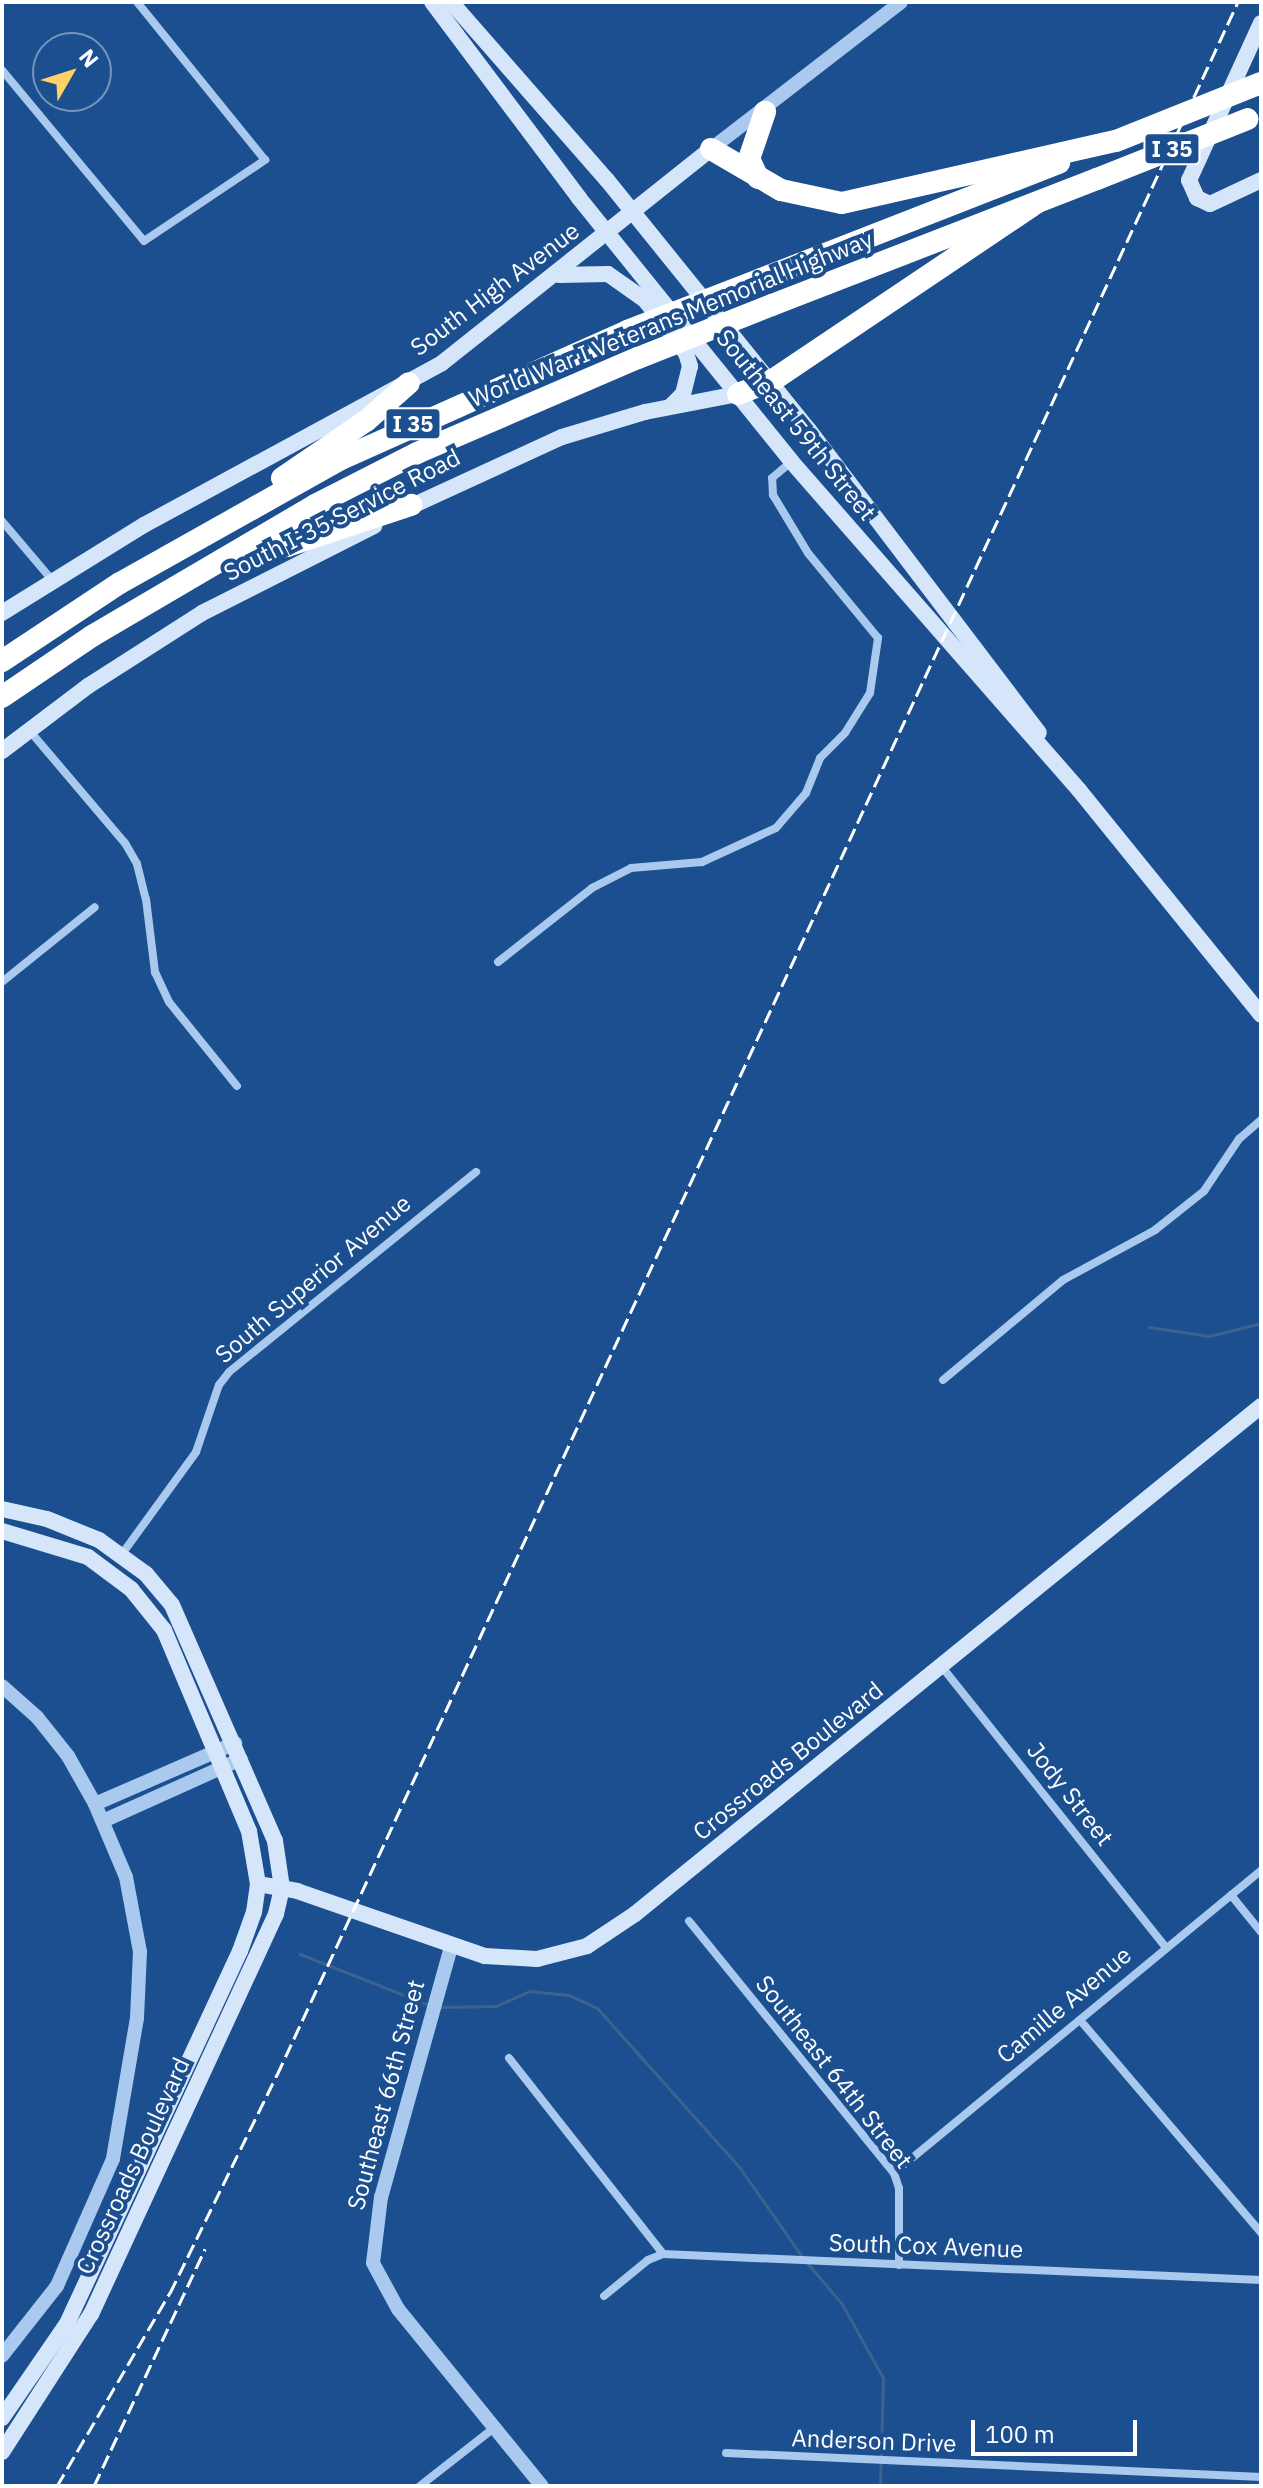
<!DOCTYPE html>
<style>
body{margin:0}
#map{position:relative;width:1263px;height:2488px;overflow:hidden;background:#1b4f8f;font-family:"IBM Plex Sans",sans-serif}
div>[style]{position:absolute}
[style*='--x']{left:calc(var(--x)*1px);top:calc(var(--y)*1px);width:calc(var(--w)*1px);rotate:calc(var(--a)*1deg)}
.stream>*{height:3px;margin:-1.5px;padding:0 1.5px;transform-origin:1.5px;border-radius:1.5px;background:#3c6290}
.minor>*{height:8px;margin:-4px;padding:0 4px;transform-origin:4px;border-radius:4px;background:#a9c9ee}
.tertiary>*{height:14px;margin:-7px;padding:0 7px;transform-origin:7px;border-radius:7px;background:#a9c9ee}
.secondary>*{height:16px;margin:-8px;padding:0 8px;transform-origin:8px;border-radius:8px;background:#d6e6fa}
.motorway>*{height:22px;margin:-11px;padding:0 11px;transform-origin:11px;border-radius:11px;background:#fff}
.rail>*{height:3px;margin-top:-1.5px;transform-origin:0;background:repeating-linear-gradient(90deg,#fff 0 14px,transparent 0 20px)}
.motorway-bridge>*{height:22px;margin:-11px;padding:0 11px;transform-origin:11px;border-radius:11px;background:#fff}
span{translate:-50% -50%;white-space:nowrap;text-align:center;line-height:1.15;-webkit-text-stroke:8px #1b4f8f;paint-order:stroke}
.shield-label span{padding:2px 6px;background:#1b4f8f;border:2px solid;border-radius:6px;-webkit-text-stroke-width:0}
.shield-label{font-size:22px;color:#fff;font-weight:700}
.street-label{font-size:24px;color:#fff}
.frame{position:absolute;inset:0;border:4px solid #fff;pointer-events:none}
.north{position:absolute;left:32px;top:32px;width:80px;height:80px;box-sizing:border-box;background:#1b4f8f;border:2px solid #7695bc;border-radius:50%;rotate:51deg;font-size:22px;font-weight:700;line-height:32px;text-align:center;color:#fff}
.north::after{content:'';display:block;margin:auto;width:28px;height:36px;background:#ffd166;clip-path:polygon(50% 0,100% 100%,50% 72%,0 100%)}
.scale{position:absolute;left:971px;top:2420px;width:166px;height:36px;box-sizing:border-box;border:4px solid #fff;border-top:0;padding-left:10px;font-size:24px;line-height:28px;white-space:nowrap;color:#fff;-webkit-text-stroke:6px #1b4f8f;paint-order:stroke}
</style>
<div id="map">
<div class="stream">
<div style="--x:1149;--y:1327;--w:61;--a:8.5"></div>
<div style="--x:1209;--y:1336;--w:54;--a:-14"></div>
<div style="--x:300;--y:1954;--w:139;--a:21.6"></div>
<div style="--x:441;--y:2007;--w:55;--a:-1"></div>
<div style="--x:496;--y:2006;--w:36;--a:-24"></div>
<div style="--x:529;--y:1991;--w:40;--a:5.7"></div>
<div style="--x:569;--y:1995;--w:31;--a:25"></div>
<div style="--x:597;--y:2008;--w:215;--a:48.2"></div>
<div style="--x:740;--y:2168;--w:110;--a:55"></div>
<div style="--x:808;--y:2264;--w:52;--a:49.6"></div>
<div style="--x:842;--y:2304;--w:85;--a:61"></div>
<div style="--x:883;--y:2378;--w:108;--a:91.6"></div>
</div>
<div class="minor">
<div style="--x:2;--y:70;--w:222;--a:50.3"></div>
<div style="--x:144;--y:241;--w:146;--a:-33.8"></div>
<div style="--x:265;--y:160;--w:203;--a:-129"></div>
<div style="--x:2;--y:521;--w:77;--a:49.7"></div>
<div style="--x:29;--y:730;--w:148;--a:49.7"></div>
<div style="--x:125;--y:843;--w:24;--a:60"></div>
<div style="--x:137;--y:864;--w:36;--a:76"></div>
<div style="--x:146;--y:899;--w:74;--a:83"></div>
<div style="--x:155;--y:972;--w:33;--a:65"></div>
<div style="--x:169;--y:1002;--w:108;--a:51"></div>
<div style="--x:498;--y:962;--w:120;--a:-38.2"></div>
<div style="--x:592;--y:888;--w:44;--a:-27.1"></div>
<div style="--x:631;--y:868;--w:71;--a:-4.8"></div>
<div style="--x:702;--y:862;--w:81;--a:-24.7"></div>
<div style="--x:776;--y:828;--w:46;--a:-49.4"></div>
<div style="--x:806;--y:793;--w:38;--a:-68"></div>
<div style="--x:820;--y:758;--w:35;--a:-45"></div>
<div style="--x:845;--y:733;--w:47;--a:-58"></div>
<div style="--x:870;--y:693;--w:56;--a:-81.7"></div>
<div style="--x:878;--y:638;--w:110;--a:-129.5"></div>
<div style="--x:808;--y:553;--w:68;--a:-121.1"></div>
<div style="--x:773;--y:495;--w:17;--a:-93"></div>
<div style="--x:772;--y:478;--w:25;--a:-40"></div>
<div style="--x:2;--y:982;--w:119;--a:-38.9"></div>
<div style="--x:943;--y:1380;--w:156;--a:-39.8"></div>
<div style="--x:1063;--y:1280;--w:105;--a:-28.5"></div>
<div style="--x:1155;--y:1230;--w:63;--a:-38.5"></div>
<div style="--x:1204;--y:1191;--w:63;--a:-56.1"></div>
<div style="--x:1239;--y:1139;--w:29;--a:-41"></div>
<div style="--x:122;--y:1554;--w:126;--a:-54"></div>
<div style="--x:196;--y:1452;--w:71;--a:-71.1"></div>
<div style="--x:219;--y:1385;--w:16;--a:-52"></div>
<div style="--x:229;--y:1372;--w:318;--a:-39"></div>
<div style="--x:942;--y:1667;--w:357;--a:51.4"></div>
<div style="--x:1231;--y:1895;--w:48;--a:51"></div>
<div style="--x:689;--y:1921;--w:325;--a:50.9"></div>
<div style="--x:894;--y:2173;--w:16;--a:72"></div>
<div style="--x:899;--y:2188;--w:77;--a:90"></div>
<div style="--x:1080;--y:2020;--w:280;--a:49.6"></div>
<div style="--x:509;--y:2058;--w:249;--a:51.8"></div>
<div style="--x:894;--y:2173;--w:476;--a:-39.5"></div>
<div style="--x:604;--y:2296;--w:57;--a:-39.3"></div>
<div style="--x:648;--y:2260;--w:16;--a:-22"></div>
<div style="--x:663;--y:2254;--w:599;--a:2.49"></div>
<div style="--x:726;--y:2453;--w:536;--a:2.57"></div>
<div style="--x:420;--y:2486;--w:94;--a:-38.1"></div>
</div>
<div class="tertiary">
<div style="--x:711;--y:149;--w:240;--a:-37.7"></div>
<div style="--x:2;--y:1686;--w:47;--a:41.5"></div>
<div style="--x:37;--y:1717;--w:50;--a:51.5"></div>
<div style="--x:68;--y:1756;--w:55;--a:60.6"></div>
<div style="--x:95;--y:1804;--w:79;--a:67"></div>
<div style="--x:126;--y:1877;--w:76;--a:79.4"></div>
<div style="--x:140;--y:1952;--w:66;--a:92.6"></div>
<div style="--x:137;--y:2018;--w:143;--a:99.7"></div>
<div style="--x:113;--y:2159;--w:139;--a:113.8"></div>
<div style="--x:57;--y:2286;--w:89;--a:128.2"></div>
<div style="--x:95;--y:1804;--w:153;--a:-23.5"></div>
<div style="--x:103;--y:1821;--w:151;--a:-24.2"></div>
<div style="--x:451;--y:1947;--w:260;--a:105.6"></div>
<div style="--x:381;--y:2197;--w:66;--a:96.9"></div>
<div style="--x:373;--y:2263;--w:52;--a:61.5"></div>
<div style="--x:398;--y:2309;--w:228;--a:50.9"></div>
</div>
<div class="secondary">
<div style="--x:432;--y:2;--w:245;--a:53.1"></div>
<div style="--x:579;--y:198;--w:338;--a:51.1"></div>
<div style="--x:791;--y:461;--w:437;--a:48.8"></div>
<div style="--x:1079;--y:790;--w:289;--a:51"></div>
<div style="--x:451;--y:2;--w:237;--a:48.8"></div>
<div style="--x:607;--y:180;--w:321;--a:51.1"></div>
<div style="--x:809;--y:430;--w:380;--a:52.8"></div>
<div style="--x:1261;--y:23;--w:173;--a:114.6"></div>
<div style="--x:1189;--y:180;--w:20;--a:66"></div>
<div style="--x:1197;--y:198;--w:14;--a:25"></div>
<div style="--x:1210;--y:204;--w:56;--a:-25.2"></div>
<div style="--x:559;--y:275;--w:49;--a:-1.2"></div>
<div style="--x:608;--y:274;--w:45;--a:35.1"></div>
<div style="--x:645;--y:300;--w:67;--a:52.3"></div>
<div style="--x:686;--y:353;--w:14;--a:73"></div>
<div style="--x:690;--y:366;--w:29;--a:104"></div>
<div style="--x:683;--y:394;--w:17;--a:135"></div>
<div style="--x:401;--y:511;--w:177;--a:-24.7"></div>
<div style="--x:562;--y:437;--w:87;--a:-16.8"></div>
<div style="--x:645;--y:412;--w:95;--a:-11"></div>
<div style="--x:2;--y:613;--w:167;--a:-31.8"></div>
<div style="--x:144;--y:525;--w:339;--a:-28.5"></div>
<div style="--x:442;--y:363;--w:344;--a:-38.5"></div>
<div style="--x:2;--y:751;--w:108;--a:-37.1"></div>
<div style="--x:88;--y:686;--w:135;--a:-32.6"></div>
<div style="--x:202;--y:613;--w:193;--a:-26.8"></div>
<div style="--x:2;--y:1509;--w:46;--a:12.5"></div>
<div style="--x:47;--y:1519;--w:56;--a:22"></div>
<div style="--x:99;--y:1540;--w:58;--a:35.9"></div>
<div style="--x:146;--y:1574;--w:40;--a:50"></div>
<div style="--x:172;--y:1605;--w:257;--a:66.4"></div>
<div style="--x:275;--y:1841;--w:48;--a:81.5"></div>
<div style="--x:282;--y:1888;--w:27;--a:103"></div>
<div style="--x:276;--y:1914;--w:441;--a:114.8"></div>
<div style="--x:91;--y:2314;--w:164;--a:122.8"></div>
<div style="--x:2;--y:1531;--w:90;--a:16.8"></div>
<div style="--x:88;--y:1557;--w:54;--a:36.7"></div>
<div style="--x:131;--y:1589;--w:53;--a:51.2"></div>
<div style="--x:164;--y:1630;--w:218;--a:67.1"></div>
<div style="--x:249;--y:1831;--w:54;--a:80.4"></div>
<div style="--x:258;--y:1884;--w:28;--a:98"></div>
<div style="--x:254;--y:1912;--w:41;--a:109.7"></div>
<div style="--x:240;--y:1951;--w:412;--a:114.9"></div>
<div style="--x:66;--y:2325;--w:113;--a:124.5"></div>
<div style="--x:258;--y:1884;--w:40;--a:10"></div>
<div style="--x:297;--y:1891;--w:199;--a:19.1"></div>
<div style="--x:485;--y:1956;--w:52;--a:3.3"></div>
<div style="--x:537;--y:1959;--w:52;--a:-14.6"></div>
<div style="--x:587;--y:1946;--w:58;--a:-33.7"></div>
<div style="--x:635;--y:1914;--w:806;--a:-39.06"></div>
</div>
<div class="motorway">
<div style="--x:711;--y:149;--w:81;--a:30.4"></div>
<div style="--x:781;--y:190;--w:62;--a:12"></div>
<div style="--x:842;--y:203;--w:281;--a:-12.8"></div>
<div style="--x:758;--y:178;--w:21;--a:-115"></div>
<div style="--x:749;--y:159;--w:50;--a:-71.2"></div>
<div style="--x:761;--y:279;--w:320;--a:-21.3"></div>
<div style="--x:772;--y:305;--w:349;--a:-21.2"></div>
<div style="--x:738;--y:394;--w:34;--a:-21"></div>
<div style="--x:770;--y:382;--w:321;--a:-33.9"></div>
<div style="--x:282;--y:478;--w:102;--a:-34.2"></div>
<div style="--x:366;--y:421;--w:57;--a:-41.5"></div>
<div style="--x:237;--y:555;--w:51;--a:-10.2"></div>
<div style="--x:287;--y:546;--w:131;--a:-18.3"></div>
<div style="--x:2;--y:661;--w:141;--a:-33.5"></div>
<div style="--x:120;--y:583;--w:251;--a:-29.3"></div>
<div style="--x:339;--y:460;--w:316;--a:-24.1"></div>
<div style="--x:2;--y:697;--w:109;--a:-34.1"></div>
<div style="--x:92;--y:636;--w:259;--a:-30.4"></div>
<div style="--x:315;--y:505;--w:114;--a:-27"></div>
<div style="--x:417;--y:453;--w:241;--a:-23.3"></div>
</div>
<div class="rail">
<div style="--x:57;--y:2486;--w:224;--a:-59.7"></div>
<div style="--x:170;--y:2293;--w:243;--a:-63.9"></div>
<div style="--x:277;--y:2075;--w:2285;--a:-65.13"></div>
<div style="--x:94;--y:2486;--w:262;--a:-64.9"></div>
</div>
<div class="motorway-bridge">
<div style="--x:1116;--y:141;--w:156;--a:-21.8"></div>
<div style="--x:1097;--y:179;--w:162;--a:-21.7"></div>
<div style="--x:627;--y:331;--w:144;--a:-21.2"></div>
<div style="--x:638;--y:358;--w:144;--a:-21.6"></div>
</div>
<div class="shield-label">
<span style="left:1172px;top:149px">I 35</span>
<span style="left:413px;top:424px">I 35</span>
</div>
<div class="street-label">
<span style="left:495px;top:289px;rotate:-37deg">South High Avenue</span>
<span style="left:671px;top:319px;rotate:-22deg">World War I Veterans Memorial Highway</span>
<span style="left:796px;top:425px;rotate:51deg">Southeast 59th Street</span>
<span style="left:342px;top:515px;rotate:-27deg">South I-35 Service Road</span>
<span style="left:313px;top:1279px;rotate:-40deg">South Superior Avenue</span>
<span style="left:788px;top:1761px;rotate:-39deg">Crossroads Boulevard</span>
<span style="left:1070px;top:1794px;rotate:52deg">Jody Street</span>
<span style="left:1064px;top:2005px;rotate:-40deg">Camille Avenue</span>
<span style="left:834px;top:2072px;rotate:52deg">Southeast 64th Street</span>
<span style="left:386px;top:2095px;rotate:-75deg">Southeast 66th Street</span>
<span style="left:133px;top:2166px;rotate:-65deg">Crossroads Boulevard</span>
<span style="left:926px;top:2246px;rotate:2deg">South Cox Avenue</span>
<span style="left:874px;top:2441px;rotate:2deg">Anderson Drive</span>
</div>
<div class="frame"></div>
<div class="north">N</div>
<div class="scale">100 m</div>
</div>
